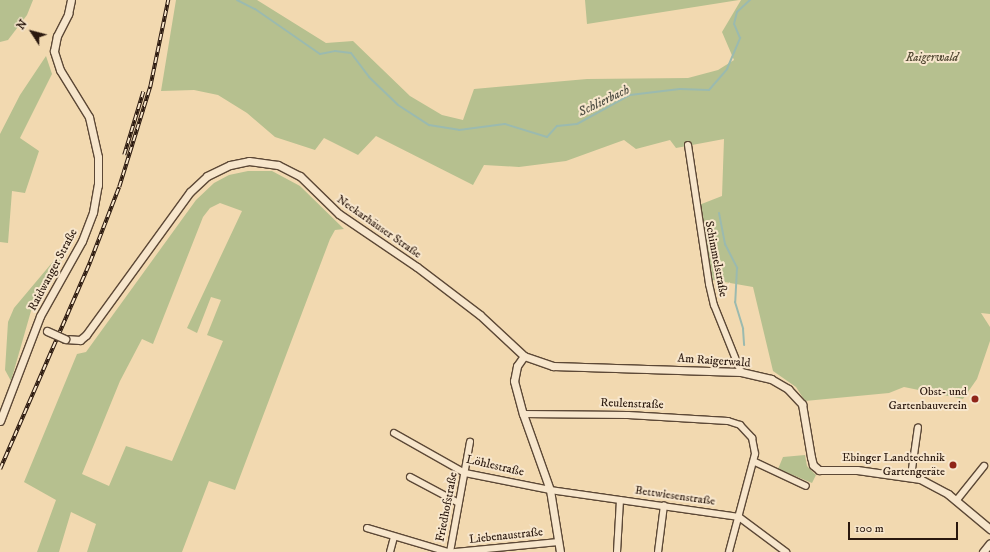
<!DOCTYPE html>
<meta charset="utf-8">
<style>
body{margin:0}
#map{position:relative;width:990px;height:552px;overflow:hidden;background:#f2d9b0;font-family:"IM FELL DW Pica",serif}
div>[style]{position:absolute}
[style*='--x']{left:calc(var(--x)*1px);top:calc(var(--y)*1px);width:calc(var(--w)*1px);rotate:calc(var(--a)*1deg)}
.green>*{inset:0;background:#b6c08f}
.stream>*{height:2px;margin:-1px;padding:0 1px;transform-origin:1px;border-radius:1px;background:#9bbaaf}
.roads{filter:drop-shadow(1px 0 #5c4836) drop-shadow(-1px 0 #5c4836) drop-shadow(0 1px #5c4836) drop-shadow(0 -1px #5c4836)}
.minor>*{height:6px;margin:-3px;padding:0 3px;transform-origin:3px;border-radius:3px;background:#f7e6cc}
.tertiary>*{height:7px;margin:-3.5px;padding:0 3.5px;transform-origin:3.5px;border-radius:3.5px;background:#f7e6cc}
.rail>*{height:3.5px;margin-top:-1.75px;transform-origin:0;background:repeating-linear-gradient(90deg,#f7e6cc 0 6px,#2a180e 0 12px);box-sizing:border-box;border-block:1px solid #2a180e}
.bridges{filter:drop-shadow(1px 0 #5c4836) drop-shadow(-1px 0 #5c4836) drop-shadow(0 1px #5c4836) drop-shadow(0 -1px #5c4836)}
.tertiary-bridge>*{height:7px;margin:-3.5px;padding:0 3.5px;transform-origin:3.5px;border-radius:3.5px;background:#f7e6cc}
.dots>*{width:11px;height:11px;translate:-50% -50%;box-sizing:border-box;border:2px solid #f7e6cc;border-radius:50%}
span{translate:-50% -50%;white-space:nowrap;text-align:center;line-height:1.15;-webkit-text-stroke:4px #f7e6cc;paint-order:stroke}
.park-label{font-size:12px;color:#544a35;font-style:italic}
.street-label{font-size:12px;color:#2a180e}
.poi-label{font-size:12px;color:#2a180e}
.right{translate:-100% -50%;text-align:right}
.water-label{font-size:13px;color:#525146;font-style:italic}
.north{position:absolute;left:12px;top:12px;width:40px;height:40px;-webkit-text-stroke:3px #f7e6cc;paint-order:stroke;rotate:306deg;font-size:11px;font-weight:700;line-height:16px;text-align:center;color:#2a180e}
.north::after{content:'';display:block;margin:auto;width:14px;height:18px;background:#2a180e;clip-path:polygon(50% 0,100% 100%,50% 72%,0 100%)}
.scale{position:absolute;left:848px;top:522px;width:110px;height:18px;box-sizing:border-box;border:2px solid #2a180e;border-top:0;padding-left:5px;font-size:12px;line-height:14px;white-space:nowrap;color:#2a180e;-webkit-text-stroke:3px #f7e6cc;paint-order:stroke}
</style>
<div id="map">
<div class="green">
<div style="clip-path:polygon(0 0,33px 0,27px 15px,8px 40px,0 42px)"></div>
<div style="clip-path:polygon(176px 0,257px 0,326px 43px,353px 41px,410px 96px,442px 115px,463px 120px,474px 89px,587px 79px,688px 78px,718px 70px,734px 60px,722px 32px,741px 0,990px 0,990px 314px,981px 313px,990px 327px,990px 341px,977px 379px,963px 399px,904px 387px,889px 393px,805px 401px,796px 387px,773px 371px,753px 287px,713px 280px,699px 205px,722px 196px,724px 139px,676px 148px,670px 140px,636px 149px,624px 140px,566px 161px,519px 167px,484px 165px,473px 185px,376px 136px,358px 155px,324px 138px,315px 150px,275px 137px,247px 113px,218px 95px,194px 90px,161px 91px)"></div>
<div style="clip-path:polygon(585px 0,739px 0,587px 24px)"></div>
<div style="clip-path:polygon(46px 56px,52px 74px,20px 138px,39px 151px,25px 193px,12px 191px,8px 243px,0 242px,0 134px,20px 95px)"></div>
<div style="clip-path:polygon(evenodd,248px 171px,272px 171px,300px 186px,344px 229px,335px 230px,330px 239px,235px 490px,209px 481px,182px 552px,87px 552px,96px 524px,71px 512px,59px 552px,37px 552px,56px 500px,24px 482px,77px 354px,86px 352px,196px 200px,214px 183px,229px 175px,248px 171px,220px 203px,242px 211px,187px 328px,197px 333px,211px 297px,221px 300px,207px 335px,223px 341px,172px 461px,126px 446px,109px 486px,82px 474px,120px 381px,142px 339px,153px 344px,203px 217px,210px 208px,220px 203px)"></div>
<div style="clip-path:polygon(77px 233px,31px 311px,11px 381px,5px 370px,8px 322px,14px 308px)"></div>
<div style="clip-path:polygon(805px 455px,807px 466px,816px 475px,812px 483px,778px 469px,783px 457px)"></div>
</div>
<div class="stream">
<div style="--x:237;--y:0;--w:20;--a:27"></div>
<div style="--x:255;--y:9;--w:79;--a:34.7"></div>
<div style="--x:320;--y:54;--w:15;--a:-11"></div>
<div style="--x:335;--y:51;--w:16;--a:7"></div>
<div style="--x:351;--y:53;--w:30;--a:53"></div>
<div style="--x:369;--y:77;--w:40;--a:44"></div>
<div style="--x:398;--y:105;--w:37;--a:33"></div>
<div style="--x:429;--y:125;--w:30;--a:9"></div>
<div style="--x:459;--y:130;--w:46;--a:-7.4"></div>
<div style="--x:505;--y:124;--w:44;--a:17.2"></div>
<div style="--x:547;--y:137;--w:15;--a:-48"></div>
<div style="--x:557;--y:126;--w:20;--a:-6"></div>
<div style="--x:577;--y:124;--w:60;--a:-28.7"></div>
<div style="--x:630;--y:95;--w:50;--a:-6.8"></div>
<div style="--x:680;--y:89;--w:29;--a:2"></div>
<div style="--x:709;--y:90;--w:28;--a:-49"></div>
<div style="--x:727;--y:69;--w:34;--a:-67"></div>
<div style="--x:740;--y:38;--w:15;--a:-113"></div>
<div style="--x:734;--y:24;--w:12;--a:-76"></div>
<div style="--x:737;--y:12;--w:18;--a:-43"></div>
<div style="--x:719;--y:213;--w:32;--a:79"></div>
<div style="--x:725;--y:244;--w:27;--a:63"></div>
<div style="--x:737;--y:268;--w:34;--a:93"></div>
<div style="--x:735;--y:302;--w:28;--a:73"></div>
<div style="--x:743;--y:329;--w:16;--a:86"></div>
</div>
<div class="roads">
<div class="minor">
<div style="--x:688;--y:145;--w:141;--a:81.4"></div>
<div style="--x:709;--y:284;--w:22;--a:77"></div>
<div style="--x:714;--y:305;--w:72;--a:68.1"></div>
<div style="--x:523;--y:414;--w:105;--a:0.5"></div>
<div style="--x:628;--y:415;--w:100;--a:3.4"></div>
<div style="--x:728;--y:421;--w:13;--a:18"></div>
<div style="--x:740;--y:425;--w:18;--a:47"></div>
<div style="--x:752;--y:438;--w:16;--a:79"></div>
<div style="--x:755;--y:454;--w:101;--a:104.9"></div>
<div style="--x:394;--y:433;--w:81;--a:29.4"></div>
<div style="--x:465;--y:473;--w:87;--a:11.3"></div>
<div style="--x:550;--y:490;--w:191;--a:8.1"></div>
<div style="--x:739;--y:517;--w:59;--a:36.7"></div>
<div style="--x:755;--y:462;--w:56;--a:25.2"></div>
<div style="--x:911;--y:476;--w:49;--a:-81.9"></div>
<div style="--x:410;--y:477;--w:55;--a:28"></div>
<div style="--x:956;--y:501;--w:45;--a:-51.3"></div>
<div style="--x:367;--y:528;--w:84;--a:16.5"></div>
<div style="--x:390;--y:552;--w:16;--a:-75"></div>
<div style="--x:450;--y:552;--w:112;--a:-79.7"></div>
<div style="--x:455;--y:552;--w:104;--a:-5.5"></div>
<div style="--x:617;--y:552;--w:52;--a:-86.7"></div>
<div style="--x:658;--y:552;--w:47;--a:-82.7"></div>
</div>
<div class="tertiary">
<div style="--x:65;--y:339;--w:15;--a:4"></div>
<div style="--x:80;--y:340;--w:8;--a:-40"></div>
<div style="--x:86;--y:335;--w:177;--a:-54"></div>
<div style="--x:190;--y:192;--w:23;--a:-43"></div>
<div style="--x:207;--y:176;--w:25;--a:-26"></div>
<div style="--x:230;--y:165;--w:19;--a:-12"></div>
<div style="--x:249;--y:161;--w:29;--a:8"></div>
<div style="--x:278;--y:165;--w:25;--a:27"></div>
<div style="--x:300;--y:176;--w:54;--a:44.3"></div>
<div style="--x:339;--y:214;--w:94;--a:34.2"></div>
<div style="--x:417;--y:267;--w:79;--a:37.3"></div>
<div style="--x:480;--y:315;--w:60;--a:43"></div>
<div style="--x:524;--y:356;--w:31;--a:19"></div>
<div style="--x:553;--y:366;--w:188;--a:1.8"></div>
<div style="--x:741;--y:372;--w:31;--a:13"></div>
<div style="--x:771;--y:379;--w:20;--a:30"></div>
<div style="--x:788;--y:389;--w:21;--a:47"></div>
<div style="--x:802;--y:404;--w:54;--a:80.4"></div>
<div style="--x:811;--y:457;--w:8;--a:76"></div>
<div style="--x:813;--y:465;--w:8;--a:40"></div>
<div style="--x:819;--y:470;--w:38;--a:0"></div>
<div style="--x:857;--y:470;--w:64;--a:8.1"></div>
<div style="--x:920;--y:479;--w:32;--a:28"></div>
<div style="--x:948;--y:494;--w:55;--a:39.8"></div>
<div style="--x:524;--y:356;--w:12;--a:125"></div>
<div style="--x:517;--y:366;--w:15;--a:101"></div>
<div style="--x:514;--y:381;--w:34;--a:75"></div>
<div style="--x:523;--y:414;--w:81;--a:70.4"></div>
<div style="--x:550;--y:490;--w:63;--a:80.8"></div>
<div style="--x:0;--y:421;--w:112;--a:-69.1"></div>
<div style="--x:40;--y:316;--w:86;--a:-60.8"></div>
<div style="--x:82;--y:241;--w:31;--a:-69"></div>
<div style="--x:93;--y:212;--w:27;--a:-80"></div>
<div style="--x:98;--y:185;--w:28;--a:-90"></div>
<div style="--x:98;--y:157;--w:41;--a:-102.7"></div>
<div style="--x:89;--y:117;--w:55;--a:-121.7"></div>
<div style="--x:60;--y:70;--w:20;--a:-108"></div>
<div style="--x:54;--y:51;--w:15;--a:-79"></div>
<div style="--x:57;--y:36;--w:25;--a:-63"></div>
<div style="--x:68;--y:14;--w:14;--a:-78"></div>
<div style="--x:983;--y:552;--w:11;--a:-52"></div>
</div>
</div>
<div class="rail">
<div style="--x:124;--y:155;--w:66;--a:-73.2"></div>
<div style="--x:0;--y:469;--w:226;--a:-66.5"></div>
<div style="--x:90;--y:262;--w:80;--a:-68.9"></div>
<div style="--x:119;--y:187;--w:105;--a:-72.8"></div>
<div style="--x:150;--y:87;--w:89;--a:-78.3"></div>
</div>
<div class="bridges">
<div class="tertiary-bridge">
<div style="--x:47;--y:331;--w:20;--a:24"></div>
</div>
</div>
<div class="dots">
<div style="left:975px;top:399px;background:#8f2418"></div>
<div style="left:953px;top:465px;background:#8f2418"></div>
</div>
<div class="park-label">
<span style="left:932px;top:58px">Raigerwald</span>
</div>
<div class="street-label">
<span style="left:379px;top:227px;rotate:35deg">Neckarhäuser Straße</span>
<span style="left:716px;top:259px;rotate:79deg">Schimmelstraße</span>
<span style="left:53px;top:270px;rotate:-62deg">Raidwanger Straße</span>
<span style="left:714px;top:361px;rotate:4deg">Am Raigerwald</span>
<span style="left:632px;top:404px;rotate:2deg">Reulenstraße</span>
<span style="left:495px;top:466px;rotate:13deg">Löhlestraße</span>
<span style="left:675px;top:496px;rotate:8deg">Bettwiesenstraße</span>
<span style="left:447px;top:507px;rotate:-79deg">Friedhofstraße</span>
<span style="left:506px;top:536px;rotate:-6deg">Liebenaustraße</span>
</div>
<div class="poi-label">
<span class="right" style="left:967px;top:399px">Obst- und<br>Gartenbauverein</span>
<span class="right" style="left:945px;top:465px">Ebinger Landtechnik<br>Gartengeräte</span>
</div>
<div class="water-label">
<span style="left:604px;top:101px;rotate:-26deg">Schlierbach</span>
</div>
<div class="north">N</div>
<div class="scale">100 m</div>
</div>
